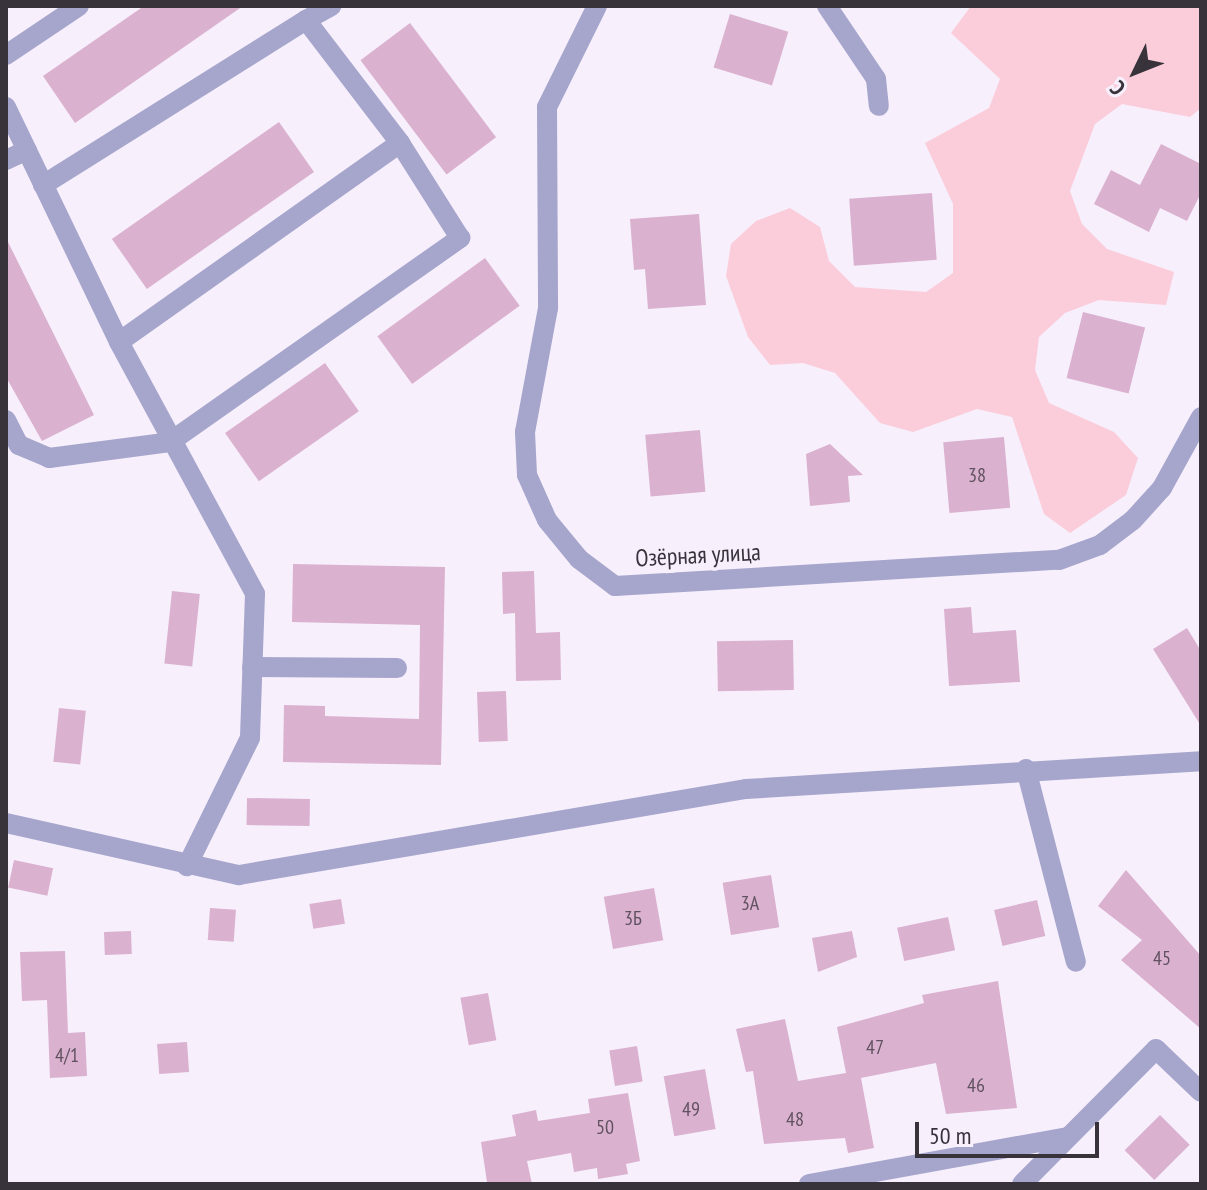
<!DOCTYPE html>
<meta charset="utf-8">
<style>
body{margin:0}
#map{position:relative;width:1207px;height:1190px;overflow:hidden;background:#f7effc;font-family:"PT Sans Narrow",sans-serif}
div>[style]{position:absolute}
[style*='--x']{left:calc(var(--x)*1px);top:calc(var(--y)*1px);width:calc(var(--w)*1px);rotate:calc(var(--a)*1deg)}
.green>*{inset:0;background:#fbcdda}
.building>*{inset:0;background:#dbb1d0;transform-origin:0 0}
.minor>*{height:20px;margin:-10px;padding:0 10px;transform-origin:10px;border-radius:10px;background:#a6a5cc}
span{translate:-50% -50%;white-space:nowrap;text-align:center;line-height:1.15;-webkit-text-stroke:7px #f7effc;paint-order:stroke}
.number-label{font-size:20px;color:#615260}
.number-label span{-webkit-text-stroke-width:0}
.street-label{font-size:24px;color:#38333b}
.frame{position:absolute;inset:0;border:8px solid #38333b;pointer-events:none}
.north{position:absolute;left:1095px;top:32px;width:80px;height:80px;-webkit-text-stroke:6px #f7effc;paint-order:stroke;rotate:227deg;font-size:22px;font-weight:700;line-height:32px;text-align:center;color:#38333b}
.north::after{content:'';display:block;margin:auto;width:28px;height:36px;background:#38333b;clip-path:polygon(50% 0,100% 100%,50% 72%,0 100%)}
.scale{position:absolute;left:915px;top:1122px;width:184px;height:36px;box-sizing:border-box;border:4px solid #38333b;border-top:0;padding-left:10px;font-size:24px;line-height:28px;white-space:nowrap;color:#38333b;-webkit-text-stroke:6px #f7effc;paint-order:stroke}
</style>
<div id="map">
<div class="green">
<div style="clip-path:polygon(971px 6px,1201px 6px,1201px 108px,1190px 117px,1122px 104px,1095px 124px,1070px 191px,1082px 224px,1107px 249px,1174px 272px,1166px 305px,1099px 300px,1065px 313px,1039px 337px,1035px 370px,1049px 403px,1114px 432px,1138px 458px,1126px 495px,1070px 533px,1044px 514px,1012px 417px,977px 409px,913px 432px,880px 423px,835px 373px,803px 363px,770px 365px,748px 337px,726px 276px,731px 244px,756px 221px,790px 208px,820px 227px,829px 261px,855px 287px,926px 292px,953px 273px,953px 204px,925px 143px,989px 108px,1000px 79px,951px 33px)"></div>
</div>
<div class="building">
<div style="clip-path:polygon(144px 6px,243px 6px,75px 123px,43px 76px)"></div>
<div style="left:730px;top:14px;width:61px;height:56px;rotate:17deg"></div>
<div style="left:410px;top:23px;width:143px;height:62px;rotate:53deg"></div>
<div style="left:279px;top:122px;width:61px;height:204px;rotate:55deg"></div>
<div style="clip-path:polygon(1161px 144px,1201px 164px,1201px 193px,1187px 221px,1160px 208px,1149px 232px,1094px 204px,1111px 170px,1140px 185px)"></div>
<div style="left:932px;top:193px;width:67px;height:83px;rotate:86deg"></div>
<div style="clip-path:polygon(699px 214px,706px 305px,648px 309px,645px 269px,634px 270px,630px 219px)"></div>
<div style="clip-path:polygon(6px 238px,94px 415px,42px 441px,6px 377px)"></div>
<div style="left:485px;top:258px;width:59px;height:133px;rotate:54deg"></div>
<div style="left:1083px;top:312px;width:64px;height:68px;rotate:14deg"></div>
<div style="left:325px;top:363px;width:59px;height:122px;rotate:55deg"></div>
<div style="left:700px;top:430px;width:62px;height:55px;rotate:85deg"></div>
<div style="left:1004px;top:437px;width:71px;height:61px;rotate:85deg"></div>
<div style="clip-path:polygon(830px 444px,863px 475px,848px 476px,850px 502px,810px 506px,806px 454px)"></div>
<div style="clip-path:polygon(293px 564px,445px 567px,441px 765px,283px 762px,284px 705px,325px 706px,325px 716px,419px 719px,420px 625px,292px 622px)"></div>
<div style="clip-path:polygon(534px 571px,536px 633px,560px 632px,561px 680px,516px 681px,515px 613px,503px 614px,502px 572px)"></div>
<div style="left:172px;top:591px;width:28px;height:73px;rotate:6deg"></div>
<div style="clip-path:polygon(971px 607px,973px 633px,1016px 630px,1020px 682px,949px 686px,944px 609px)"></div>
<div style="clip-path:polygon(1187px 628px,1201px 651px,1201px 726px,1153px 649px)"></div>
<div style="left:793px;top:640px;width:50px;height:76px;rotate:89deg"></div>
<div style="left:506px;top:691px;width:50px;height:29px;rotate:88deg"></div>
<div style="left:59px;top:708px;width:27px;height:54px;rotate:6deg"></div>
<div style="left:247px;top:798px;width:63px;height:27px;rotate:1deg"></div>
<div style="left:14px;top:860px;width:40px;height:28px;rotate:12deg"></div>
<div style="clip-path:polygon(1126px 870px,1201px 956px,1201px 1029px,1121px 960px,1142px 940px,1098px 906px)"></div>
<div style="left:771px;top:875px;width:53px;height:49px;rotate:81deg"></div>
<div style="left:654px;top:888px;width:53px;height:51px;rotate:80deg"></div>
<div style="left:341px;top:899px;width:25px;height:32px;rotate:81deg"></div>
<div style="left:1037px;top:900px;width:37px;height:44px;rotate:77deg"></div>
<div style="left:210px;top:908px;width:26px;height:32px;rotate:4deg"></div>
<div style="left:948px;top:917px;width:34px;height:52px;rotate:78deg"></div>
<div style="left:131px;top:931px;width:23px;height:27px;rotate:88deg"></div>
<div style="clip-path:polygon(852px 931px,857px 957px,818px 972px,812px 938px)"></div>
<div style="clip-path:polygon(65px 951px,68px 1033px,85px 1032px,87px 1076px,50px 1078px,47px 1000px,22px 1001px,20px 952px)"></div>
<div style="clip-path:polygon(998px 981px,1017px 1108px,946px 1114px,936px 1063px,861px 1078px,874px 1148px,848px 1153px,845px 1138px,764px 1144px,753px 1071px,746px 1072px,736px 1029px,785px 1019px,798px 1081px,846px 1073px,837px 1027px,924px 1003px,922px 995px)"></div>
<div style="left:488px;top:993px;width:48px;height:28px;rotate:80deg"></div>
<div style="left:187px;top:1042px;width:30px;height:30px;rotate:86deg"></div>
<div style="left:637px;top:1046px;width:36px;height:28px;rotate:81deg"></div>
<div style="left:705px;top:1069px;width:61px;height:42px;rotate:80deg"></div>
<div style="clip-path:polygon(628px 1093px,640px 1161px,626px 1164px,628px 1174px,598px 1179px,597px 1168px,574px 1172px,571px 1153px,527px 1161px,532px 1184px,487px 1182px,481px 1142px,516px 1136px,512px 1115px,536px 1110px,538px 1121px,590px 1113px,588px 1099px)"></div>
<div style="left:1160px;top:1115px;width:42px;height:50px;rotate:45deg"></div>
</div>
<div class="minor">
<div style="--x:597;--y:6;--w:113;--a:116.3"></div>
<div style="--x:547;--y:107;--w:201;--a:89.7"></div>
<div style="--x:548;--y:308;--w:126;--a:100.5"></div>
<div style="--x:525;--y:432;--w:43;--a:87.3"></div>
<div style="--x:527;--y:475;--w:49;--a:66"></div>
<div style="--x:547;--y:520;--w:50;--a:50.6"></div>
<div style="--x:579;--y:559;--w:45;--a:36.9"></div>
<div style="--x:615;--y:586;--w:445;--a:-3.4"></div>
<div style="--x:1059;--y:560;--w:44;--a:-20.1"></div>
<div style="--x:1100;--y:545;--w:41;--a:-37.1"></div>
<div style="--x:1133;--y:520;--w:43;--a:-47.8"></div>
<div style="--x:1162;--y:488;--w:81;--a:-61.2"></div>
<div style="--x:827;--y:6;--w:88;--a:56.1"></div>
<div style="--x:876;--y:79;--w:27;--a:84"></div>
<div style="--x:306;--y:20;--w:29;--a:-29"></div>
<div style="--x:6;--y:55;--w:88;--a:-33.9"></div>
<div style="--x:6;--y:107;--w:261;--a:64.3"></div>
<div style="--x:119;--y:342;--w:286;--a:61.6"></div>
<div style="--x:255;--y:594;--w:144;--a:92"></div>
<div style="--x:250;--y:738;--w:143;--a:116.2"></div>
<div style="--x:6;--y:160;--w:23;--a:-25"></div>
<div style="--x:43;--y:185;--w:310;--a:-32.1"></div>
<div style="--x:306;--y:20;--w:155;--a:52.6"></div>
<div style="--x:6;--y:420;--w:28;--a:63"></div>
<div style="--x:19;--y:445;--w:33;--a:23"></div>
<div style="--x:49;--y:458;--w:122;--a:-7.5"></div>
<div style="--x:170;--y:442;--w:355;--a:-35.1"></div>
<div style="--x:460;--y:238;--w:112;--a:-122.3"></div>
<div style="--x:400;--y:143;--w:344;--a:144.7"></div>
<div style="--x:252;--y:667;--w:145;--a:0.4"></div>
<div style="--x:1026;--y:769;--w:199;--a:75.5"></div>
<div style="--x:6;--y:823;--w:239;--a:12.6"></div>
<div style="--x:239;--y:875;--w:514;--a:-9.63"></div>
<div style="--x:746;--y:789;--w:456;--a:-3.5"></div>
<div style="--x:809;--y:1184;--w:263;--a:-10.3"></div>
<div style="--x:1022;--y:1184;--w:190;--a:-45.2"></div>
<div style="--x:1156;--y:1049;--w:62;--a:43.7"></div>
</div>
<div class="number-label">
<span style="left:977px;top:475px">38</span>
<span style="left:750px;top:903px">3А</span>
<span style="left:633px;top:918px">3Б</span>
<span style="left:1162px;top:958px">45</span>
<span style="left:875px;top:1047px">47</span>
<span style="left:67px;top:1055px">4/1</span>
<span style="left:976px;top:1085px">46</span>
<span style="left:691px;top:1109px">49</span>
<span style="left:795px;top:1119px">48</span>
<span style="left:605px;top:1127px">50</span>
</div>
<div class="street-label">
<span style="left:698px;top:555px;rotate:-3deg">Озёрная улица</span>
</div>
<div class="frame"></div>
<div class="north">С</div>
<div class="scale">50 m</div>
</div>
